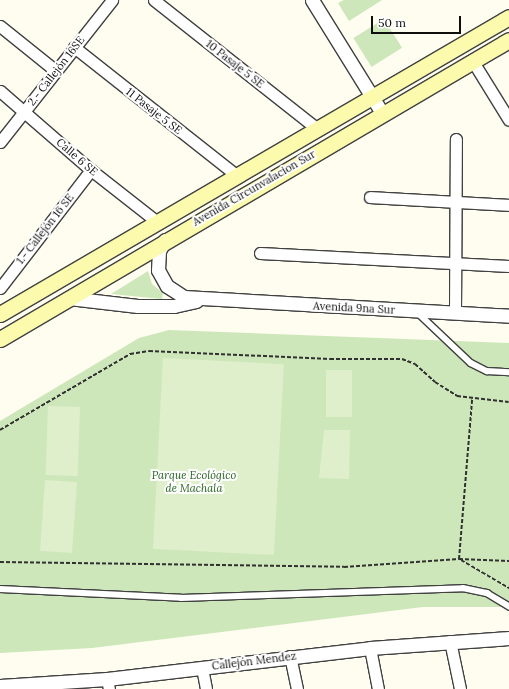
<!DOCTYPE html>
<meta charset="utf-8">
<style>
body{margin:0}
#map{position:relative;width:509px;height:689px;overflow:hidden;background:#fefdef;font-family:Lora,serif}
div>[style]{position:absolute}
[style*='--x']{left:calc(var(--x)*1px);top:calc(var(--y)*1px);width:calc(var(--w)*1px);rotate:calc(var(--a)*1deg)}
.green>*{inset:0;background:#cde7ba;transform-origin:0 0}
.pitch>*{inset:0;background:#dfefcb;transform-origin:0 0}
.path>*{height:2px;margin-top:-1px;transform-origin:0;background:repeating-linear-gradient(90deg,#303030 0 4px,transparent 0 6px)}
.roads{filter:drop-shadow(1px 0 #414141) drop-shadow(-1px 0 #414141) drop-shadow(0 1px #414141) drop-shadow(0 -1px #414141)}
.service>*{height:5.5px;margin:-2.75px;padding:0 2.75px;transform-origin:2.75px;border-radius:2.75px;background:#fff}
.minor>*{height:11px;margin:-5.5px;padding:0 5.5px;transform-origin:5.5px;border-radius:5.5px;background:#fff}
.tertiary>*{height:13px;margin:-6.5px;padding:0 6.5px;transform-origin:6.5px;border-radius:6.5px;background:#fff}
.secondary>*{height:15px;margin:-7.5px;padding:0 7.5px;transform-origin:7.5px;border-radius:7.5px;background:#fbfaad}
span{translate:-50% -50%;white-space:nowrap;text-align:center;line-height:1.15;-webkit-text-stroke:4px #fff;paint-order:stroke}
.street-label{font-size:11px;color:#0e0e0e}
.park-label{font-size:11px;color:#286321;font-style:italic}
.scale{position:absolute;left:371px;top:16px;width:90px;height:18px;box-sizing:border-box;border:2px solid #0e0e0e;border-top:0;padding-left:5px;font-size:12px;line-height:14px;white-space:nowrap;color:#0e0e0e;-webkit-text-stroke:3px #fff;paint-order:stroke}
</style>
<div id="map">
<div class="green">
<div style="clip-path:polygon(344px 0,382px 0,349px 21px,338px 3px)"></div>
<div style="left:384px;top:19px;width:34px;height:36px;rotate:58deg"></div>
<div style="clip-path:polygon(148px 271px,152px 284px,163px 293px,162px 299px,111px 294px)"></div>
<div style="clip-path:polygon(169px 330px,509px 343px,509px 607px,423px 607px,92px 648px,0 653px,0 421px,139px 338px)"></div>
</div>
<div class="pitch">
<div style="left:163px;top:358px;width:121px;height:191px;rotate:3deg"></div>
<div style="left:326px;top:370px;width:26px;height:47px"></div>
<div style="left:48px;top:406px;width:32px;height:69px;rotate:2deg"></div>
<div style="clip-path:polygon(324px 430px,350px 430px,349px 479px,319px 478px)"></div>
<div style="left:45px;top:480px;width:32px;height:71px;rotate:4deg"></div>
</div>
<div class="path">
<div style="--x:0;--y:430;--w:151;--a:-30.3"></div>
<div style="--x:130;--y:354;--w:19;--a:-9"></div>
<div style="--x:149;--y:351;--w:181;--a:2.5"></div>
<div style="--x:330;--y:359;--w:72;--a:0"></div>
<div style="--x:402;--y:359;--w:14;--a:21"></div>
<div style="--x:415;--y:364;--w:27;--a:42"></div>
<div style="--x:435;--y:382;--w:26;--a:32"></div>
<div style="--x:457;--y:396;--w:52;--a:6.6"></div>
<div style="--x:459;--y:559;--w:160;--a:-85.3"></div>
<div style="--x:461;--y:560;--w:56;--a:30.3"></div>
<div style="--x:0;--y:562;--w:344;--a:0.8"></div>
<div style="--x:344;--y:567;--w:115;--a:-4"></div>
<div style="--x:459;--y:559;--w:50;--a:2.3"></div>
</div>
<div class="roads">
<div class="service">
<div style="--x:417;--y:312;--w:74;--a:43.4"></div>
<div style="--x:471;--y:363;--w:18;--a:27"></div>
<div style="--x:487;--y:371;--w:22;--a:3"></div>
<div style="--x:0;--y:589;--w:181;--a:2.8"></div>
<div style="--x:181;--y:598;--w:282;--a:-2"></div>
<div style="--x:463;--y:588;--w:25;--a:12"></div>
<div style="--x:487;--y:593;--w:26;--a:31"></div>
</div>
<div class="minor">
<div style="--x:154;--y:0;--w:206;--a:38.3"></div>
<div style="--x:0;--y:26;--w:72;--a:38.8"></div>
<div style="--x:74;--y:47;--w:205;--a:38.3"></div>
<div style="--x:472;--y:60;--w:70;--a:58.3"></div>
<div style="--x:0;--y:91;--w:121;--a:41"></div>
<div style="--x:91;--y:170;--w:83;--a:38.1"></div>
<div style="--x:0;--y:142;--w:181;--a:-51.7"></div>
<div style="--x:370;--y:197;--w:139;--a:3.3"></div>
<div style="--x:260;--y:253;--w:249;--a:3"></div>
<div style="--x:0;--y:288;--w:149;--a:-52.4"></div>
<div style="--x:455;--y:313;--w:174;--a:-89.7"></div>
<div style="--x:450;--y:641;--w:49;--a:78.2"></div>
<div style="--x:370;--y:648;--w:42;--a:79"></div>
<div style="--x:290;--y:656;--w:34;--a:78"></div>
<div style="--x:202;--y:668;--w:21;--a:79"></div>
<div style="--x:107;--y:679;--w:10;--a:79"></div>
</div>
<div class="tertiary">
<div style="--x:312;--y:0;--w:133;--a:58.2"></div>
<div style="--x:165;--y:240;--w:13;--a:119"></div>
<div style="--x:159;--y:251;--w:19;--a:93"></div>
<div style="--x:158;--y:270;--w:18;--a:61"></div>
<div style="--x:167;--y:286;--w:20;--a:33"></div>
<div style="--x:184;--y:297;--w:326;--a:3.3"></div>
<div style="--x:69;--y:298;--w:69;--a:6.6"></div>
<div style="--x:138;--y:306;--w:36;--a:0"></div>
<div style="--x:174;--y:306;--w:23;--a:-13"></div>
<div style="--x:0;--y:686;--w:107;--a:-3.7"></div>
<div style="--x:107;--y:679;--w:265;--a:-6.7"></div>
<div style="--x:370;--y:648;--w:139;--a:-4.1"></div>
</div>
<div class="secondary">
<div style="--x:0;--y:314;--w:589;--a:-30.26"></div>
<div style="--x:0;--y:339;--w:590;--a:-30.43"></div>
</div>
</div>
<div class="street-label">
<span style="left:235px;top:64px;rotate:38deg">10 Pasaje 5 SE</span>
<span style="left:56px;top:71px;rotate:-52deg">2.- Callejón 16SE</span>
<span style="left:154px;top:111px;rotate:38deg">11 Pasaje 5 SE</span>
<span style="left:77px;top:157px;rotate:41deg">Calle 6 SE</span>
<span style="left:254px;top:188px;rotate:-30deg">Avenida Circunvalacion Sur</span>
<span style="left:45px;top:229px;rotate:-52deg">1.- Callejón 16 SE</span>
<span style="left:354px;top:308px;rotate:3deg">Avenida 9na Sur</span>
<span style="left:254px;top:661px;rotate:-7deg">Callejón Mendez</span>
</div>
<div class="park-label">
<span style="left:194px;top:482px">Parque Ecológico<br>de Machala</span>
</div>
<div class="scale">50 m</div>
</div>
